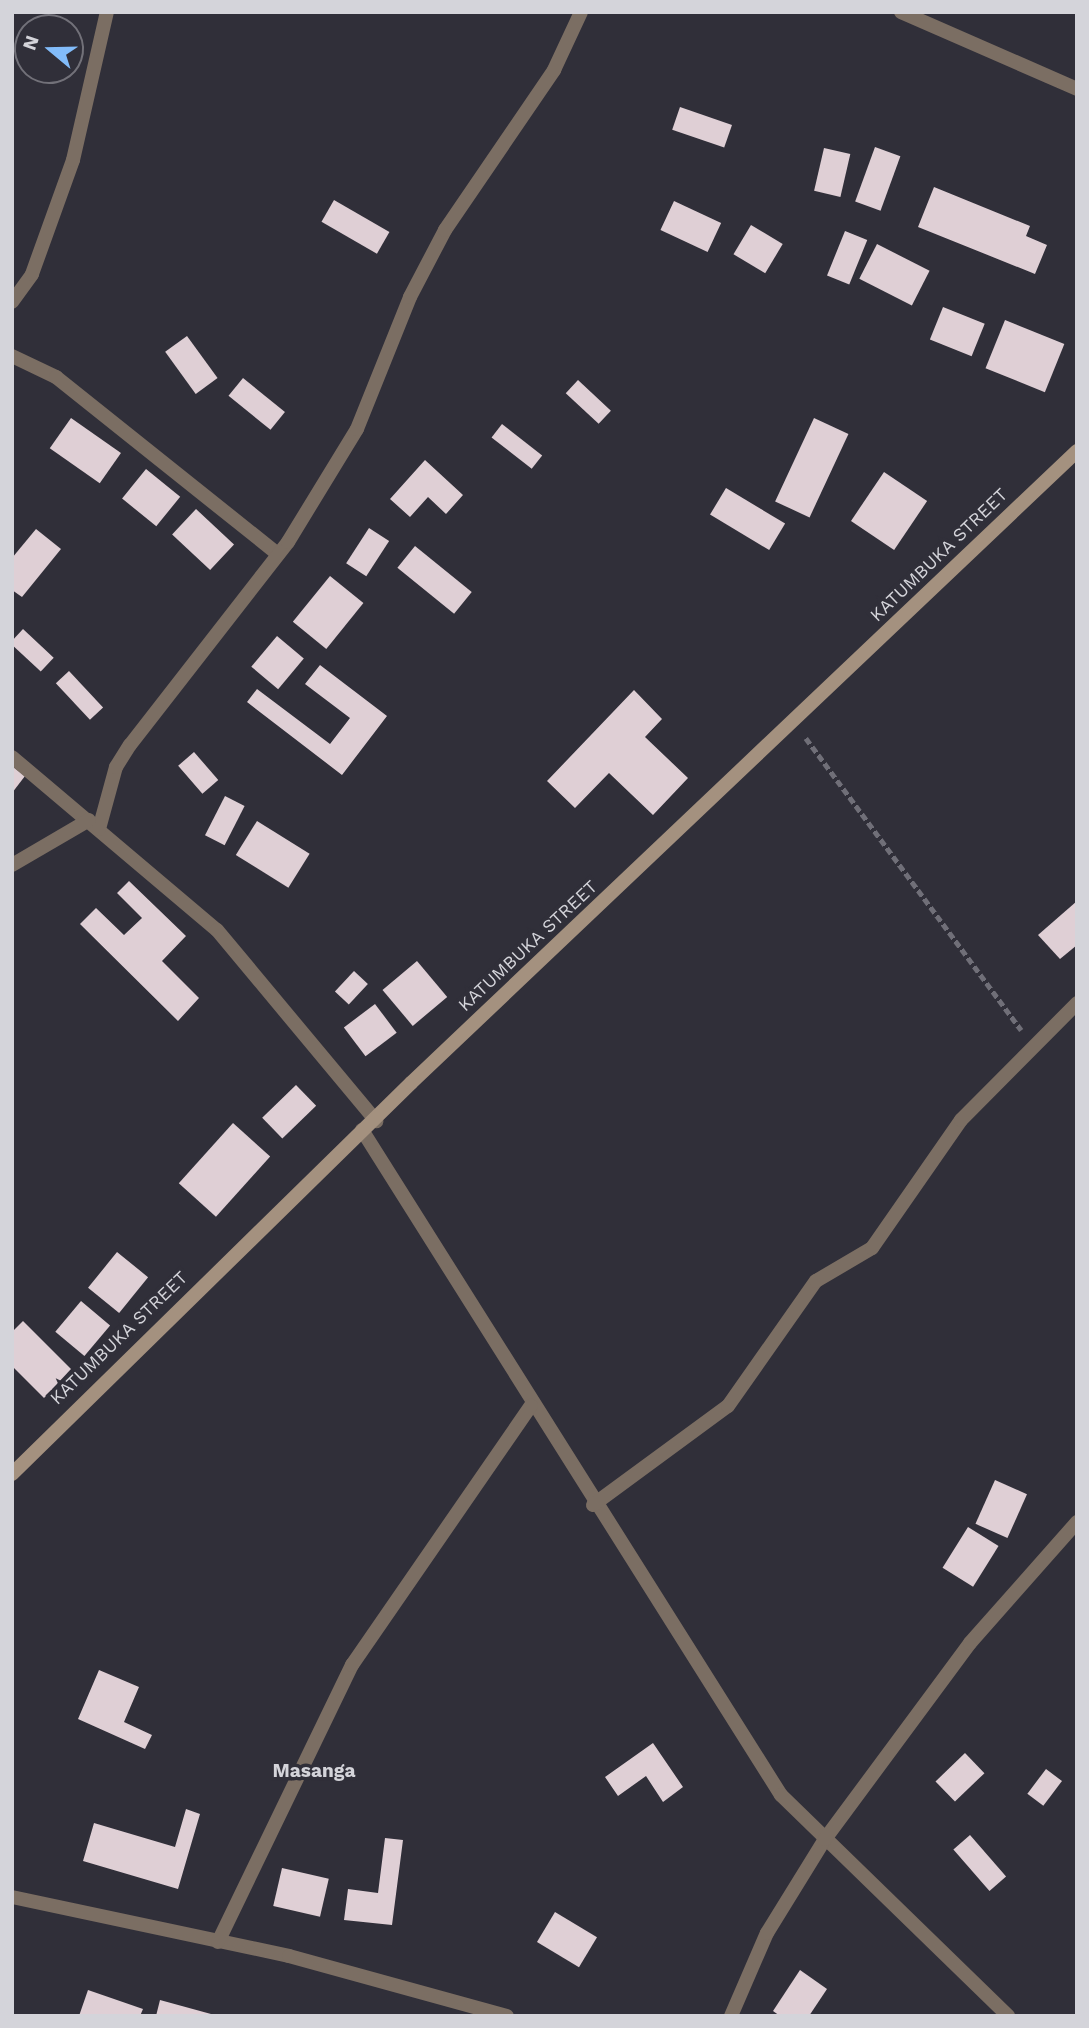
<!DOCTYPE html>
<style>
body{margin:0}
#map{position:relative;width:1089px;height:2028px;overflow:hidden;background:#302f39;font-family:"Work Sans",sans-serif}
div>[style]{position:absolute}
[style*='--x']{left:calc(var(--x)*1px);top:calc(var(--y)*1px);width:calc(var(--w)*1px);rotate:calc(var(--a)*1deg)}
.building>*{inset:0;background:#dfcfd5;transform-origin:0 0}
.path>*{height:4.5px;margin-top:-2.25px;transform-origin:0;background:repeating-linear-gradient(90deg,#706f78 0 7px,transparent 0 10.5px)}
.minor>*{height:14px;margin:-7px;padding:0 7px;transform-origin:7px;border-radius:7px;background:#7b6e63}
.secondary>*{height:14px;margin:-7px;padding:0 7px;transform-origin:7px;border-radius:7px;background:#a4917f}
span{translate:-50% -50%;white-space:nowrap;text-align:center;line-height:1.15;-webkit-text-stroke:7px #302f39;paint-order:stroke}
.street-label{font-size:18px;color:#d4d4da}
.neighbourhood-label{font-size:19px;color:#d4d4da;font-weight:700}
.frame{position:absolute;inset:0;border:14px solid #d4d4da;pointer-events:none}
.north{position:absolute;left:14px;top:14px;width:70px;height:70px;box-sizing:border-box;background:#302f39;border:2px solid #727179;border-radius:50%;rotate:289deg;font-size:19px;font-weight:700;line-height:28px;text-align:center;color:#d4d4da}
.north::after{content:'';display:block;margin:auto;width:24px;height:32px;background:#82bcfa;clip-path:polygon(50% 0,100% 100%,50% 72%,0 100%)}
</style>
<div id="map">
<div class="building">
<div style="left:680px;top:107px;width:55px;height:24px;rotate:19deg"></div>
<div style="left:875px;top:147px;width:27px;height:58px;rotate:20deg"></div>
<div style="left:824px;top:148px;width:27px;height:44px;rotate:13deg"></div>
<div style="clip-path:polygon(934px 187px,1030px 226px,1026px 236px,1047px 245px,1035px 274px,918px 227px)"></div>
<div style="left:334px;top:200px;width:64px;height:25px;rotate:30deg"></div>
<div style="left:674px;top:201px;width:52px;height:32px;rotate:25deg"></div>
<div style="left:751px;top:225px;width:37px;height:34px;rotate:31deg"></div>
<div style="left:845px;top:231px;width:24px;height:48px;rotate:22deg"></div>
<div style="left:877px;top:244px;width:59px;height:39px;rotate:27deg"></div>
<div style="left:943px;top:307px;width:45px;height:35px;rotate:22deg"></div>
<div style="left:1005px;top:320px;width:64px;height:52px;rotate:22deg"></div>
<div style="left:187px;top:336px;width:52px;height:27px;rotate:54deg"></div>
<div style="left:243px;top:378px;width:54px;height:23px;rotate:39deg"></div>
<div style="left:578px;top:380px;width:45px;height:18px;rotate:43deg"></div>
<div style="left:71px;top:418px;width:61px;height:37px;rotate:35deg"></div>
<div style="left:814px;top:418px;width:38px;height:92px;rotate:25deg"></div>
<div style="left:502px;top:424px;width:51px;height:17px;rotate:38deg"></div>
<div style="clip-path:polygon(425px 460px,463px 495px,446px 514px,428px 497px,410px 517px,390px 499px)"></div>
<div style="left:146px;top:469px;width:44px;height:38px;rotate:39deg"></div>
<div style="left:884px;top:472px;width:52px;height:59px;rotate:34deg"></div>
<div style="left:726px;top:488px;width:69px;height:31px;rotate:31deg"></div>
<div style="left:196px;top:509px;width:52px;height:35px;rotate:43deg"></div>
<div style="left:369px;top:528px;width:24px;height:42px;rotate:33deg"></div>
<div style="clip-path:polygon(36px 529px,61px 549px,22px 597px,12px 590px,12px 558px)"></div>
<div style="left:415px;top:546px;width:73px;height:28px;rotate:39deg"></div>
<div style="left:330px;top:576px;width:43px;height:59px;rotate:39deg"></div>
<div style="left:23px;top:629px;width:42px;height:19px;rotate:43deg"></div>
<div style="left:277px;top:636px;width:35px;height:40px;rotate:40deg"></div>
<div style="clip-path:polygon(320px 665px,387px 716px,342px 775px,247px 702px,257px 689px,330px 744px,350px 718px,305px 684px)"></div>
<div style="left:69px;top:671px;width:50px;height:18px;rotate:47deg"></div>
<div style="clip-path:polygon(634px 690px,662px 719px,645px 737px,688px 778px,653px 815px,609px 773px,575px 808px,547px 781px)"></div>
<div style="left:194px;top:752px;width:37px;height:21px;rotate:49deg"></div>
<div style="clip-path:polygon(12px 766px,25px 776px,12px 793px)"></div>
<div style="left:225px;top:796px;width:22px;height:44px;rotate:27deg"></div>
<div style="left:257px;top:821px;width:62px;height:40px;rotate:32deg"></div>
<div style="clip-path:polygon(129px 881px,186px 936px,162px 961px,199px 998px,178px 1021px,80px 924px,96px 908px,124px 935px,142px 918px,117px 893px)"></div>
<div style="clip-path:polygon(1077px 901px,1077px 945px,1060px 959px,1038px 935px)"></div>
<div style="left:417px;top:961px;width:47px;height:45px;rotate:50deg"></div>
<div style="left:354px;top:971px;width:19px;height:28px;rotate:43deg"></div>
<div style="left:375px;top:1004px;width:36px;height:39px;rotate:53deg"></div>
<div style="left:296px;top:1085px;width:29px;height:47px;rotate:46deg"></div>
<div style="left:233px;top:1123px;width:50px;height:81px;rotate:42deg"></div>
<div style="left:117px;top:1252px;width:40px;height:46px;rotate:39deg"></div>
<div style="left:81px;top:1301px;width:38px;height:40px;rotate:40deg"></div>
<div style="clip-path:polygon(23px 1321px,71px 1369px,44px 1398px,12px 1366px,12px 1332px)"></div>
<div style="left:995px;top:1480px;width:35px;height:48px;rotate:24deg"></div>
<div style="left:968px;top:1527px;width:36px;height:48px;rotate:32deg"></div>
<div style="clip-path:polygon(99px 1670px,139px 1687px,124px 1722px,152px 1735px,145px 1749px,78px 1719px)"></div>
<div style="clip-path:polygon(653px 1743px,683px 1787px,663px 1802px,646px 1776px,618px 1796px,605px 1777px)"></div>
<div style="left:965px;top:1753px;width:28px;height:41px;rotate:46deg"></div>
<div style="left:1046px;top:1769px;width:20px;height:31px;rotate:37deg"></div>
<div style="clip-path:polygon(186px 1809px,200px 1814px,178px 1889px,83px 1861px,94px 1823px,175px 1847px)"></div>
<div style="left:970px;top:1835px;width:55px;height:22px;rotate:49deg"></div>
<div style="clip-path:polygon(385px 1838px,403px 1840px,392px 1925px,344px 1920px,348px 1889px,378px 1893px)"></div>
<div style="left:282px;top:1868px;width:48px;height:39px;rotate:13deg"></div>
<div style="left:555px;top:1912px;width:49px;height:35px;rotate:31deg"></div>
<div style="clip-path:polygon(800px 1970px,827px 1989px,809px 2016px,780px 2016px,773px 2011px)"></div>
<div style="clip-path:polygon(88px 1990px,143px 2009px,140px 2016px,79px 2016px)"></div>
<div style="clip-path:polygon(160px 2000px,211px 2014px,210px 2016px,156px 2016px)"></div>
</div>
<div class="path">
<div style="--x:806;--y:738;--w:363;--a:53.6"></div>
</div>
<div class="minor">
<div style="--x:901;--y:12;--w:192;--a:23.6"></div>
<div style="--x:12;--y:302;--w:34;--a:-54"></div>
<div style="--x:32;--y:274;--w:121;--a:-70.2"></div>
<div style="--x:73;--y:160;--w:152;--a:-77.1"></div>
<div style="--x:12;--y:356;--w:49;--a:25.5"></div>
<div style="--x:56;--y:377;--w:284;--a:38.6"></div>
<div style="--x:12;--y:757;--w:268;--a:40.2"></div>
<div style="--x:217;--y:930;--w:249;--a:50.2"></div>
<div style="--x:99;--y:829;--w:64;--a:-74.7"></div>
<div style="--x:116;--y:767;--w:26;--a:-58"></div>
<div style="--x:130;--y:745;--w:257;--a:-52.1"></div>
<div style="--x:288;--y:542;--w:132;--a:-58.6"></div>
<div style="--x:357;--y:429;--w:142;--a:-68.1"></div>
<div style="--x:410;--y:297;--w:76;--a:-62.4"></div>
<div style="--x:445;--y:230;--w:194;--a:-55.7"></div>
<div style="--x:554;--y:70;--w:64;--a:-65"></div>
<div style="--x:12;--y:865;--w:89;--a:-30.3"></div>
<div style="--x:362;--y:1130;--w:786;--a:57.79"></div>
<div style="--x:781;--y:1795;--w:317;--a:44.2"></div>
<div style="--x:593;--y:1505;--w:167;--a:-36.3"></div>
<div style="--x:728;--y:1406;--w:153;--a:-54.9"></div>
<div style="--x:816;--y:1281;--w:65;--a:-30.5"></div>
<div style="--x:872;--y:1248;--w:156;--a:-55.2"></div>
<div style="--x:961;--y:1120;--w:165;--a:-45.2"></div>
<div style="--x:12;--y:1897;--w:283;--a:12"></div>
<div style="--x:289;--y:1956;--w:226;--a:15.4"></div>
<div style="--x:218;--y:1942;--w:308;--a:-64.2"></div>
<div style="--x:352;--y:1665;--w:315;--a:-55.4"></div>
<div style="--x:731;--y:2016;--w:90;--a:-66.6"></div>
<div style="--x:767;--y:1933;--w:110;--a:-58.3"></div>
<div style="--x:825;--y:1839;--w:244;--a:-53.5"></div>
<div style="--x:970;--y:1643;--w:162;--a:-48.5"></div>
</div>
<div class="secondary">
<div style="--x:12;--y:1474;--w:559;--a:-44.42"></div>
<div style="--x:411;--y:1083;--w:918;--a:-43.5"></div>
</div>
<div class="street-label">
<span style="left:939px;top:555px;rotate:-44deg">KATUMBUKA STREET</span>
<span style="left:528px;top:946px;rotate:-43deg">KATUMBUKA STREET</span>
<span style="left:119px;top:1338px;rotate:-44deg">KATUMBUKA STREET</span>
</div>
<div class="neighbourhood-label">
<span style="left:314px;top:1771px">Masanga</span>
</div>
<div class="frame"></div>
<div class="north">N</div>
</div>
